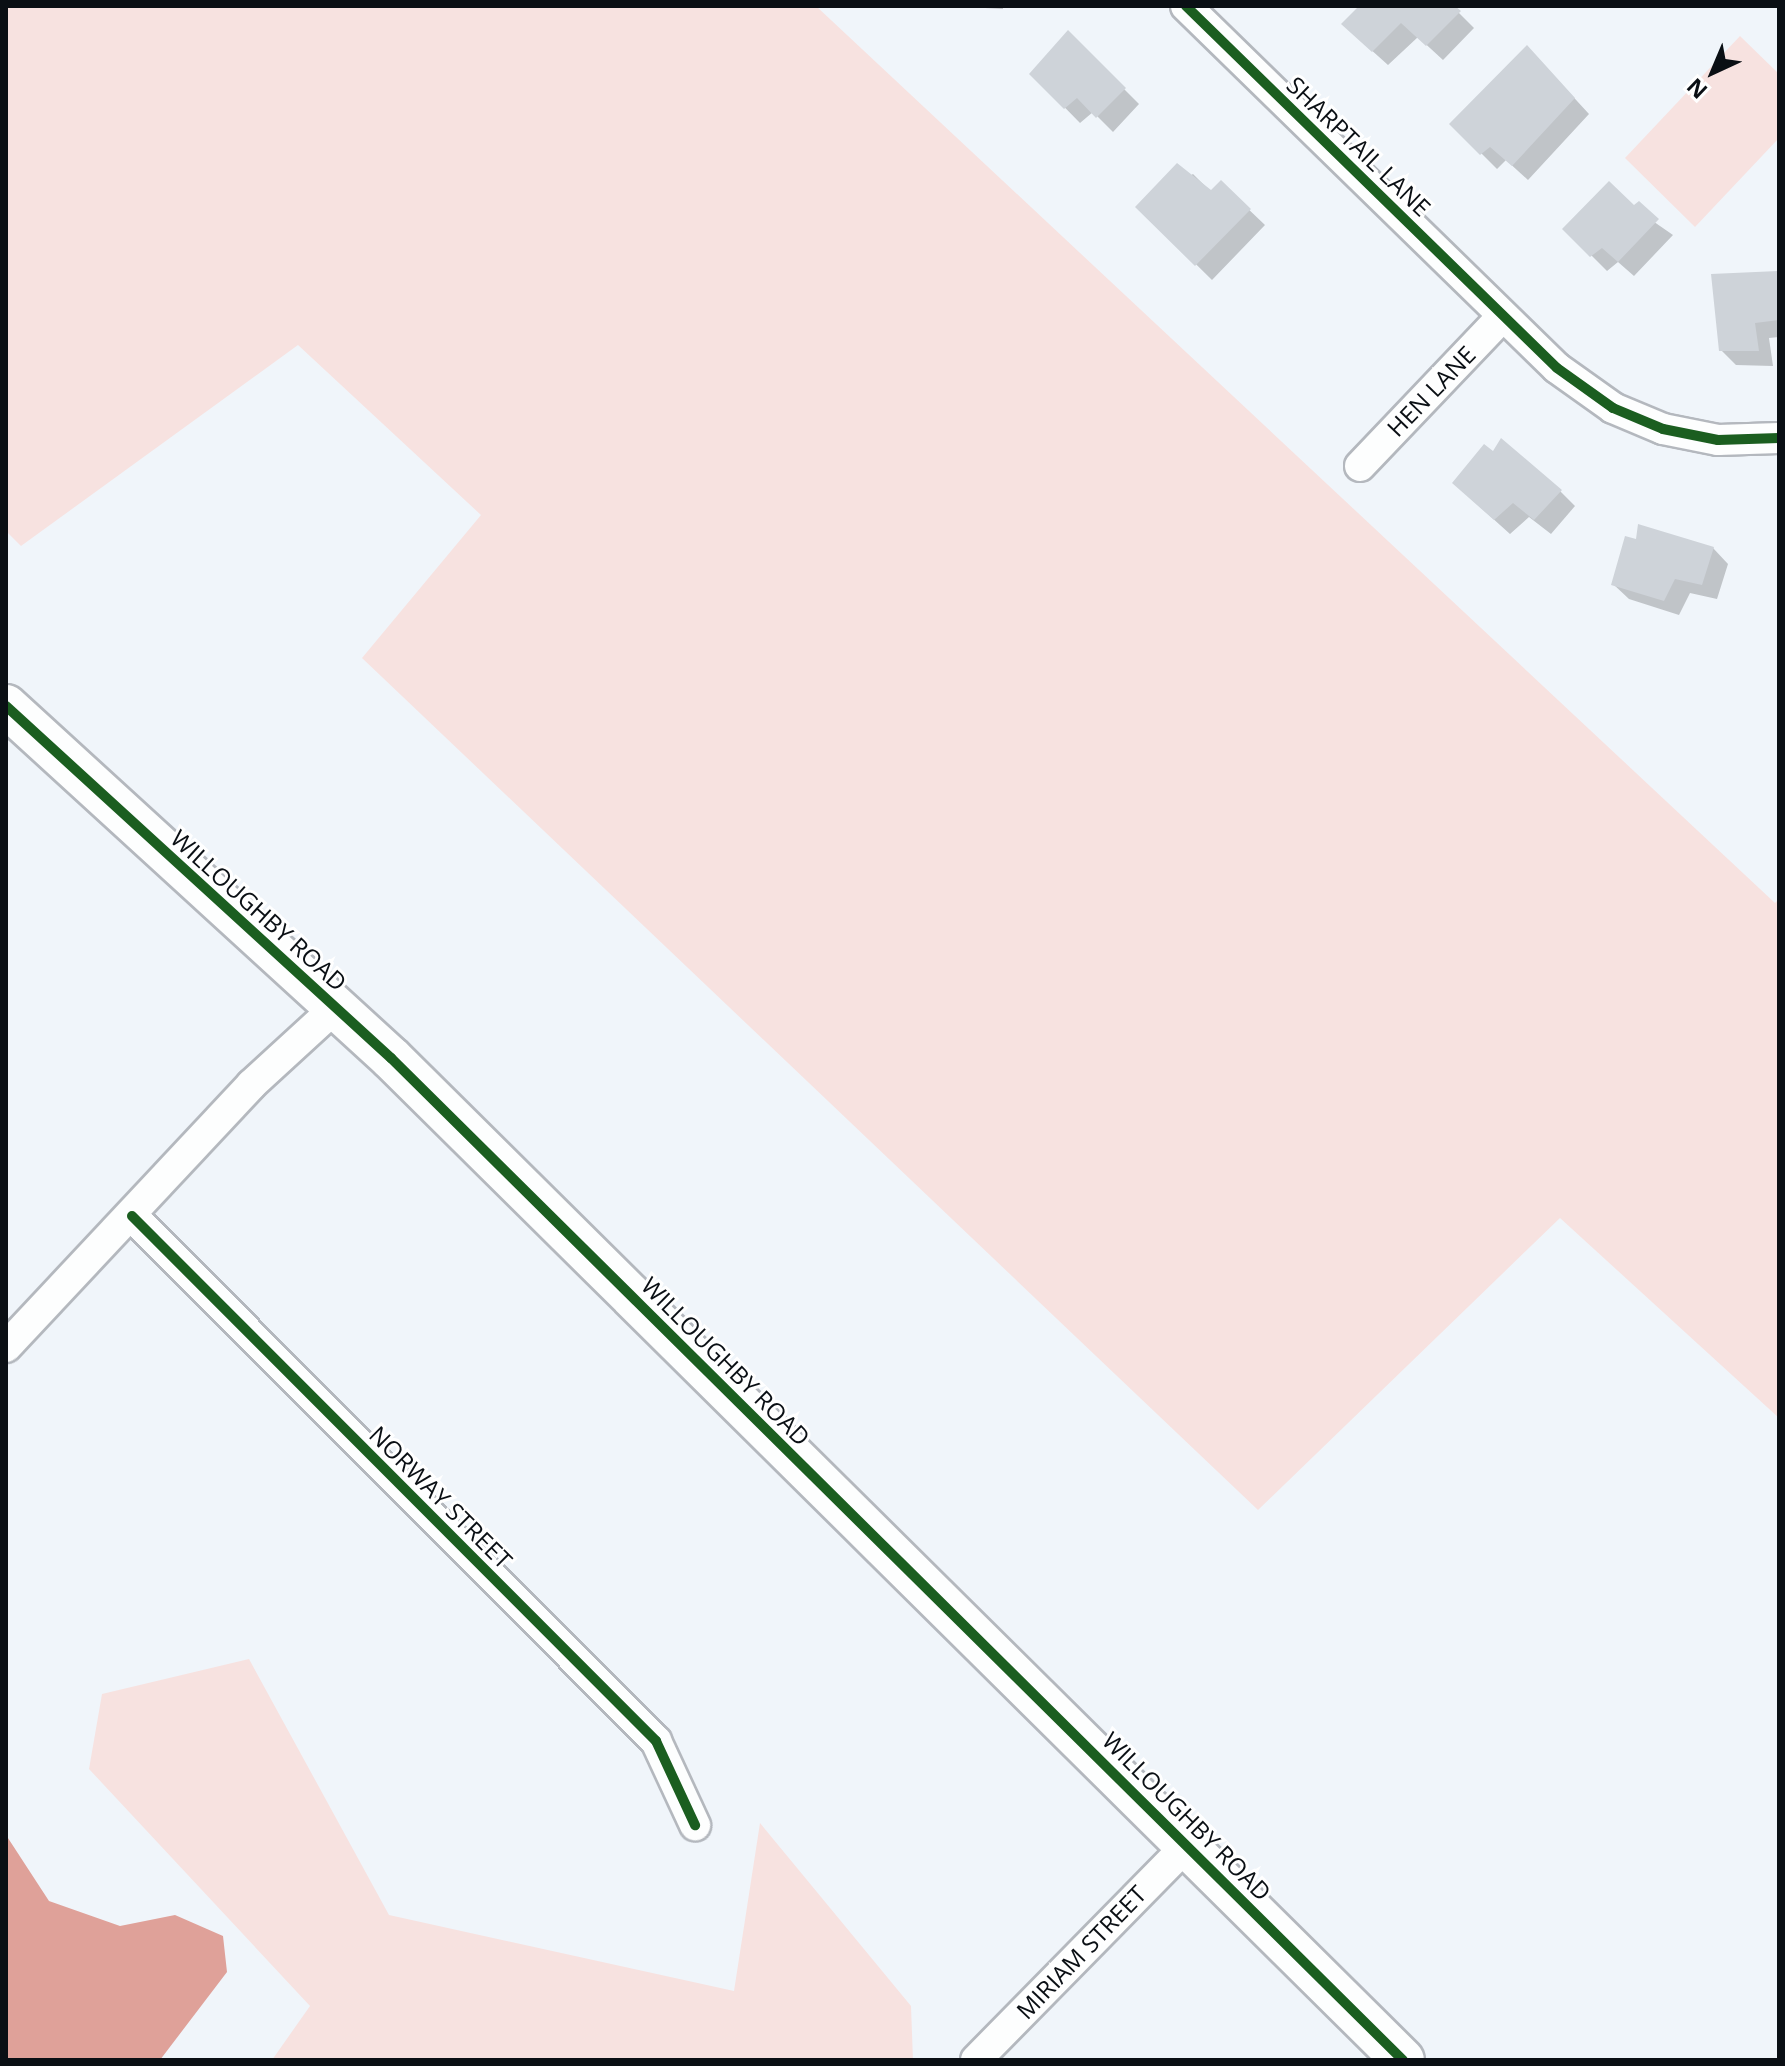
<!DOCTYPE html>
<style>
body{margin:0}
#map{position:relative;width:1785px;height:2066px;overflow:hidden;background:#f0f5fa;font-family:"Open Sans",sans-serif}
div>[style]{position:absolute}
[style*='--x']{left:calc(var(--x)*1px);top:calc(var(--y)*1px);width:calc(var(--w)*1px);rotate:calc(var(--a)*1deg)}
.green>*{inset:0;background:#f7e2e0}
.water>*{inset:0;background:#dfa199}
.shadow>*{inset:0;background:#0003}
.building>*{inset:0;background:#ced3d9}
.roads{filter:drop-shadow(2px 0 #b4b8be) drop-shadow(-2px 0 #b4b8be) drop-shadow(0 2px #b4b8be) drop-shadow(0 -2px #b4b8be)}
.street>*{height:30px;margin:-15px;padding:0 15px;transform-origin:15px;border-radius:15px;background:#fdfefe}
.secondary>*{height:42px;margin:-21px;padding:0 21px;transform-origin:21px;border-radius:21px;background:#fdfefe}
.cycleway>*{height:10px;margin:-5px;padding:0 5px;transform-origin:5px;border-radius:5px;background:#1b5e20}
span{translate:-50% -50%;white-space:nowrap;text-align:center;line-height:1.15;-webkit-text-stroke:6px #fff;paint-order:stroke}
.street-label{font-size:24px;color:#0a0f14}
.frame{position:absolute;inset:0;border:8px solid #0a0f14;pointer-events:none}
.north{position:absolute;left:1673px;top:32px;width:80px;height:80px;-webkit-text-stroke:6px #fff;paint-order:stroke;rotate:224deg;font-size:22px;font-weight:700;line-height:32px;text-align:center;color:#0a0f14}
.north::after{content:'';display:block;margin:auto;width:28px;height:36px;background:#0a0f14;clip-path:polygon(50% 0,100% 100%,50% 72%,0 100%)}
</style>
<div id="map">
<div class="green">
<div style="clip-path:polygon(6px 6px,816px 6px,1775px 903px,1779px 899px,1779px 1418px,1560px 1218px,1258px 1510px,362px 658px,481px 515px,298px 345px,21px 546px,6px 531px)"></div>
<div style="clip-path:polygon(1740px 36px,1779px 74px,1779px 138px,1695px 227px,1625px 158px)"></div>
<div style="clip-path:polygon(249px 1659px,389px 1915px,734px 1991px,760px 1823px,911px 2006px,913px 2060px,272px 2060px,310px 2006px,89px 1769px,102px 1694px)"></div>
</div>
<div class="water">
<div style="clip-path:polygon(6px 1835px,49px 1901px,120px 1926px,175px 1915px,223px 1936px,227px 1972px,160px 2060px,6px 2060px)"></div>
</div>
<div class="shadow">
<div style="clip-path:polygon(949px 6px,1003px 6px,1003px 9px)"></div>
<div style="clip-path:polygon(1362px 6px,1452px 6px,1474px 28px,1443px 60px,1418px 37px,1388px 65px,1359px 39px)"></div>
<div style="clip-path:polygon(1068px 33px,1139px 104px,1113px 132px,1093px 112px,1080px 123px,1032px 74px)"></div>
<div style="clip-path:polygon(1542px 63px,1589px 114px,1528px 180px,1506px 160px,1497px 169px,1452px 124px)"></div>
<div style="clip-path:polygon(1193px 174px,1212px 193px,1221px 183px,1265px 225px,1212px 280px,1138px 207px)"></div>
<div style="clip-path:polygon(1634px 208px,1673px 235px,1634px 276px,1618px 262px,1607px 271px,1565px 229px)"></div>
<div style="clip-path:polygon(1778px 273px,1779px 337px,1769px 338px,1773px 366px,1736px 365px,1721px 350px)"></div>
<div style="clip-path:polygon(1560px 491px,1575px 506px,1551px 534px,1529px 517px,1510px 534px,1470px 498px)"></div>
<div style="clip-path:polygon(1713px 548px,1728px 564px,1717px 599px,1690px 593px,1679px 615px,1629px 599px,1613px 584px)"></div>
</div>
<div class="building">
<div style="clip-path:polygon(1359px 6px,1455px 6px,1461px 11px,1426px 46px,1401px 23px,1372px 52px,1341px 24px)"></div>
<div style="clip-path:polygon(1068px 30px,1126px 88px,1096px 118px,1077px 98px,1064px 109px,1029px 74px)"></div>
<div style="clip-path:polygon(1527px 45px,1575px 98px,1512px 166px,1490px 147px,1480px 155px,1449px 124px)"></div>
<div style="clip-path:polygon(1177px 163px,1211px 190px,1221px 180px,1251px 209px,1195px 266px,1135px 207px)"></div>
<div style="clip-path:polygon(1609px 181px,1634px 205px,1639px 201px,1659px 219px,1618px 262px,1602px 248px,1590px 257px,1562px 229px)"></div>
<div style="clip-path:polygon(1778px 271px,1779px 320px,1755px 323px,1759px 351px,1719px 351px,1711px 274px)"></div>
<div style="clip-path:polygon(1501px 438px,1562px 490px,1534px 520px,1513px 503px,1494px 520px,1452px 483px,1484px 444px,1493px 451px)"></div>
<div style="clip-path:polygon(1638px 524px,1714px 547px,1702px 585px,1675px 579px,1664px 601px,1611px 585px,1625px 536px,1636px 539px)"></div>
</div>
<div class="roads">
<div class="street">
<div style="--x:1186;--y:6;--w:518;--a:44.3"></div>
<div style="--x:1557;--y:368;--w:69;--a:35.5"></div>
<div style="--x:1613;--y:408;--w:54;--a:22.8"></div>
<div style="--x:1663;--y:429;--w:56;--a:11.3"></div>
<div style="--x:1718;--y:440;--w:61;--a:-1.9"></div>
<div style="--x:1360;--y:466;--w:207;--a:-46.4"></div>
<div style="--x:132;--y:1216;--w:742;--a:45.05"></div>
<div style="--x:656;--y:1741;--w:93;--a:65.1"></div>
<div style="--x:6;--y:1347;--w:359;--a:-46.9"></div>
<div style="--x:251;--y:1085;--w:115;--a:-42.5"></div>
<div style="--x:976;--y:2060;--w:301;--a:-45.5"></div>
</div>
<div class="secondary">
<div style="--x:6;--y:706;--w:522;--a:42.44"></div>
<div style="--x:391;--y:1058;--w:1424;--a:44.72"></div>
</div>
</div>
<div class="cycleway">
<div style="--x:1186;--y:6;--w:518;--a:44.3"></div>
<div style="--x:1557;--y:368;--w:69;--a:35.5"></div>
<div style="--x:1613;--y:408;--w:54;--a:22.8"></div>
<div style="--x:1663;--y:429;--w:56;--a:11.3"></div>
<div style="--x:1718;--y:440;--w:61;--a:-1.9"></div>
<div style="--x:6;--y:706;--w:522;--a:42.44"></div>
<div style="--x:391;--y:1058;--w:1424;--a:44.72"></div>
<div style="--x:132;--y:1216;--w:742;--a:45.05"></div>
<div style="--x:656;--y:1741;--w:93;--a:65.1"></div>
</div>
<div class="street-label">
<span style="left:1359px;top:146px;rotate:44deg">SHARPTAIL LANE</span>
<span style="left:1431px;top:391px;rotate:-46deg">HEN LANE</span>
<span style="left:259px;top:910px;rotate:42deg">WILLOUGHBY ROAD</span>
<span style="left:726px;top:1361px;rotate:45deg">WILLOUGHBY ROAD</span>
<span style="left:441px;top:1497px;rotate:45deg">NORWAY STREET</span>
<span style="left:1187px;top:1816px;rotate:45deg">WILLOUGHBY ROAD</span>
<span style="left:1081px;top:1952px;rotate:-46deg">MIRIAM STREET</span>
</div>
<div class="frame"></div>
<div class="north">N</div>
</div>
